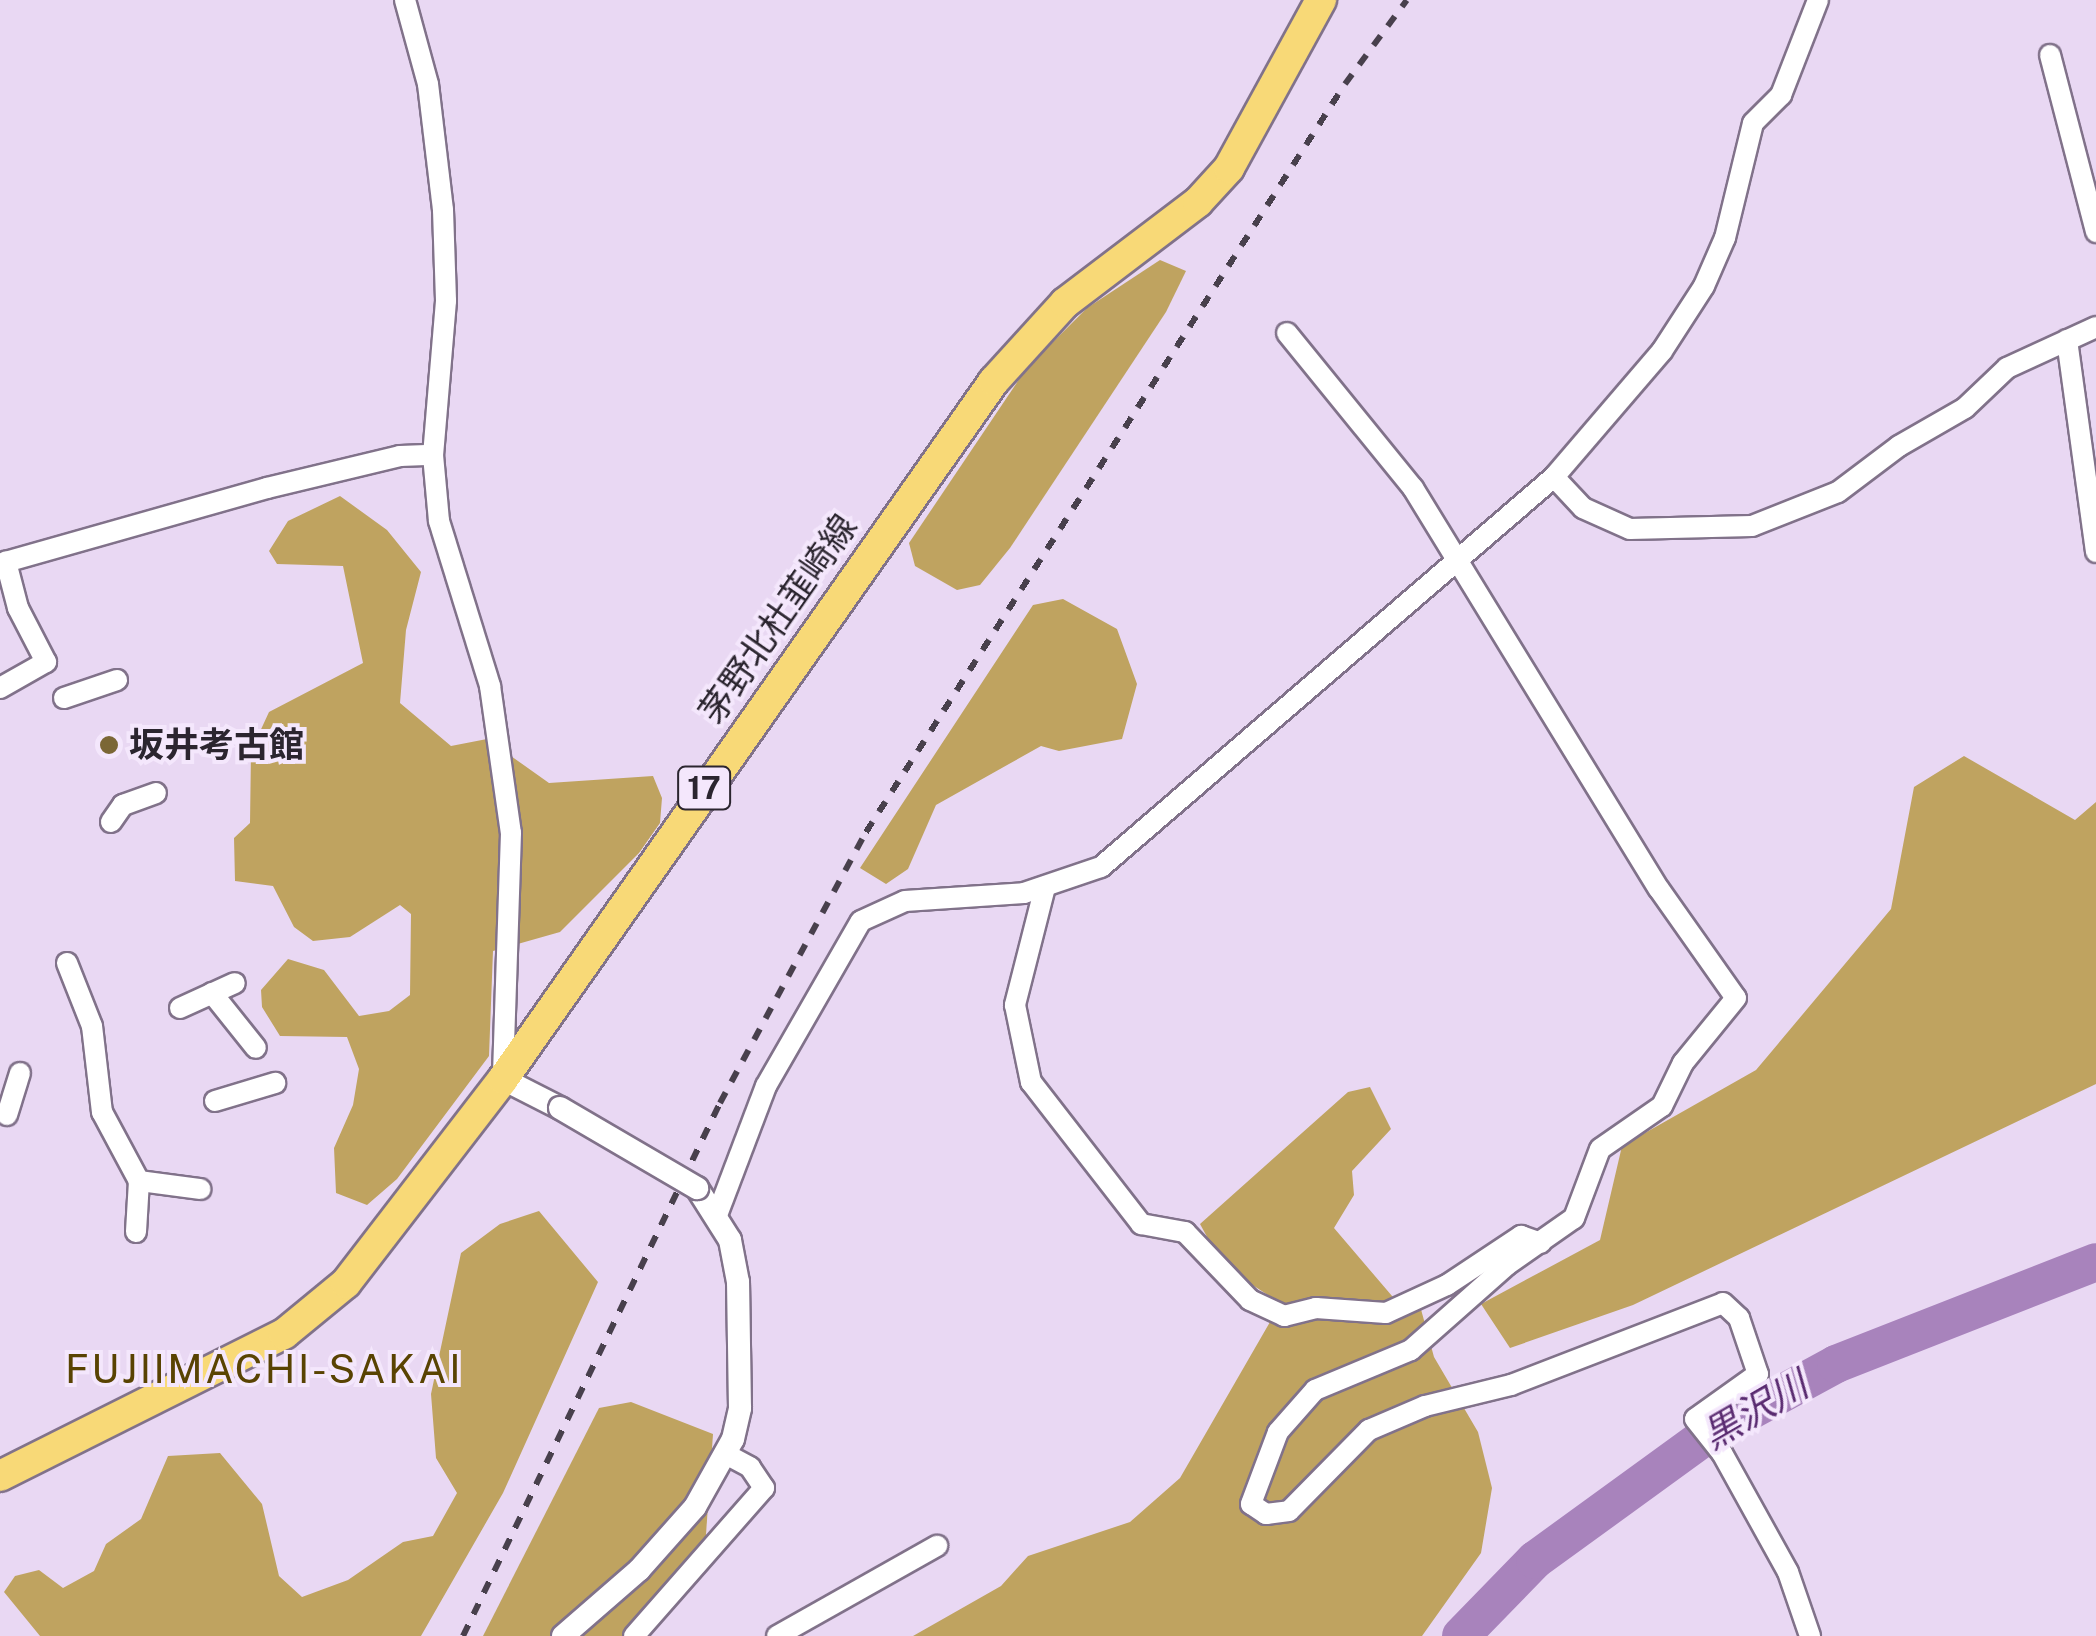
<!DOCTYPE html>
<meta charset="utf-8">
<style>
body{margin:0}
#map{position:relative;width:2096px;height:1636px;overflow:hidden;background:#e9d8f3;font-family:"Public Sans","Noto Sans JP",sans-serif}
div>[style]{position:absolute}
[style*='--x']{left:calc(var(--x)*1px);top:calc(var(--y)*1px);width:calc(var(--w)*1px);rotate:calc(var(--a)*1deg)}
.forest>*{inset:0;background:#bfa360}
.river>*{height:38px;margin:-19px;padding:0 19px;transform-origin:19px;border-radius:19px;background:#a883bc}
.roads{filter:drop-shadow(2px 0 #81728a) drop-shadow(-2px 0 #81728a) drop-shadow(0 2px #81728a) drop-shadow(0 -2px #81728a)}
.minor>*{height:20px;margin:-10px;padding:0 10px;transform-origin:10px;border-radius:10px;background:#fff}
.tertiary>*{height:22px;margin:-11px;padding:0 11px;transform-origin:11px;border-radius:11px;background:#fff}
.primary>*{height:30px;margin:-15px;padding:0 15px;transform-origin:15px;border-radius:15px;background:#f8d977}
.rail>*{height:6px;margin-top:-3px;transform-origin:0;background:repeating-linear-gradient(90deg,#48404c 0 12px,transparent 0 24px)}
.bridges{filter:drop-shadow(2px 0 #81728a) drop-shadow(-2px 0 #81728a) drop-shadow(0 2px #81728a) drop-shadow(0 -2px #81728a)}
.tertiary-bridge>*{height:22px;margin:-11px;padding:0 11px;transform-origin:11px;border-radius:11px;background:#fff}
.dots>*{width:28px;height:28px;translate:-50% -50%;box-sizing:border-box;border:5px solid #f4e7fc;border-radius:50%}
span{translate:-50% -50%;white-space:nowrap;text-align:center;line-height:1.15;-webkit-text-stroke:8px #f4e7fc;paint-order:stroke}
.shield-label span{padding:2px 8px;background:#f4e7fc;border:2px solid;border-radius:8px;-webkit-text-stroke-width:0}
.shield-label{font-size:32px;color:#2b252f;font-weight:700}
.street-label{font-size:35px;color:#2b252f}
.poi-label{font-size:35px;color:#2b252f;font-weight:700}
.left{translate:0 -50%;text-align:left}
.water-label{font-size:38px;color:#592a70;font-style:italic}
.quarter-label{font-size:40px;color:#594302;letter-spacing:2.5px}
</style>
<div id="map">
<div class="forest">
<div style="clip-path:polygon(1160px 260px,1186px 271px,1166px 312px,1010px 548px,980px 585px,957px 590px,915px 566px,909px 543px,1026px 369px,1087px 308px)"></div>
<div style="clip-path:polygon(340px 496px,387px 530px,421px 572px,406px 630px,400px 703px,451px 746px,487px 739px,549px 783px,653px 776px,662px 798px,660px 823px,639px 853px,560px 932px,493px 951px,489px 1056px,397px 1179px,367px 1205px,336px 1193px,334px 1148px,353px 1105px,359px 1069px,347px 1037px,280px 1036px,262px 1007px,261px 990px,288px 959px,324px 970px,359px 1016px,389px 1011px,410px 995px,411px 914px,400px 905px,350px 937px,313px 941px,294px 927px,273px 886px,235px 881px,234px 838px,250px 823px,251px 751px,269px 712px,363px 663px,343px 566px,277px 564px,269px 551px,288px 521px)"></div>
<div style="clip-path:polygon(1063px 599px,1117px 629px,1137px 684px,1122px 739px,1059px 751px,1041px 746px,936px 805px,908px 869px,886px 884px,860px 868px,1033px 605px)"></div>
<div style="clip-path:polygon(1964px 756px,2075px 820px,2096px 802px,2096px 1084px,1633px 1305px,1510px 1348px,1481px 1304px,1600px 1240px,1622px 1146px,1756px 1070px,1891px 909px,1914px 787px)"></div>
<div style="clip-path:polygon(1370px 1087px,1391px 1129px,1352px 1171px,1354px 1195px,1334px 1228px,1398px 1303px,1419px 1302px,1434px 1357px,1478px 1432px,1492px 1488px,1481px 1553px,1422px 1636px,913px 1636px,1001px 1586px,1028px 1556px,1130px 1522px,1180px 1478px,1274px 1315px,1271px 1297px,1223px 1266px,1200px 1224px,1348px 1092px)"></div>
<div style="clip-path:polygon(539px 1211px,598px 1282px,503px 1493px,421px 1636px,40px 1636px,4px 1592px,15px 1576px,39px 1570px,63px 1588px,94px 1571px,106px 1544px,141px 1519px,168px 1456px,220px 1453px,262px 1504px,279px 1576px,302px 1597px,348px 1580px,403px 1542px,433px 1536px,457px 1493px,436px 1458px,431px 1394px,461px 1253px,500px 1224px)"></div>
<div style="clip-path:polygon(631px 1402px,713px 1434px,704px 1563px,648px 1636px,483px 1636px,599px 1408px)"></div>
</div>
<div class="river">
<div style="--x:1461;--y:1636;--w:106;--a:-45.8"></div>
<div style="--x:1535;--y:1560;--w:218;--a:-36"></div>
<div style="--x:1711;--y:1432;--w:142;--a:-28.5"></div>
<div style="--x:1836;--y:1364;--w:279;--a:-21.4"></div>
</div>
<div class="roads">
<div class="minor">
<div style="--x:405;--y:0;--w:87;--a:74.7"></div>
<div style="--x:428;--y:84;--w:127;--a:83.2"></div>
<div style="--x:443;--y:210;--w:91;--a:88.1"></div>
<div style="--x:446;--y:301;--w:155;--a:94.8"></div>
<div style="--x:433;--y:455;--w:66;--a:84.8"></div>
<div style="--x:439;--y:521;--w:173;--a:72.8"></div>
<div style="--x:490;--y:686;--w:148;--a:81.9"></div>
<div style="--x:511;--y:833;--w:245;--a:91.9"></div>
<div style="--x:2050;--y:55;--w:183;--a:75.4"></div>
<div style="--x:1287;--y:333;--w:200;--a:50.9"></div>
<div style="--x:1413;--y:488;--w:470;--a:58.5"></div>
<div style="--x:1659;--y:889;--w:133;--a:54.8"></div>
<div style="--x:1736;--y:998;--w:84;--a:129.2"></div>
<div style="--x:1683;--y:1063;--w:48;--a:116"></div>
<div style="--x:1662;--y:1106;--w:75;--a:145.3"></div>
<div style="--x:1600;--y:1149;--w:74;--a:110.6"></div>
<div style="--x:1574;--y:1218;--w:82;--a:145"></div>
<div style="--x:1507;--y:1265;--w:128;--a:138.5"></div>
<div style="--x:1411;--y:1350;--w:104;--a:157.4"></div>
<div style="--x:1315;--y:1390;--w:56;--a:131.4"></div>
<div style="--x:1278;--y:1432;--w:77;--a:110.6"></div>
<div style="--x:1251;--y:1504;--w:18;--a:34"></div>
<div style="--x:1266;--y:1514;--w:23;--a:-7"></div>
<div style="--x:1289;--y:1511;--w:114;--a:-45.4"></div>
<div style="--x:1369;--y:1430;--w:61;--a:-23.2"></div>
<div style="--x:1425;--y:1406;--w:89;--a:-13.7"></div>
<div style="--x:1511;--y:1385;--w:227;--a:-21.1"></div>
<div style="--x:1723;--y:1303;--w:22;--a:43"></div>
<div style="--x:1739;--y:1318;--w:59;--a:71.3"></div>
<div style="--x:1758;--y:1374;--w:77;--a:144.5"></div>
<div style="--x:1695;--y:1419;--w:43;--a:51.5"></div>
<div style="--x:1722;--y:1453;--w:136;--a:61"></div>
<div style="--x:1788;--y:1572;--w:68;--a:71"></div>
<div style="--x:2067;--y:340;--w:214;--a:82.2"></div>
<div style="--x:1554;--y:477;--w:42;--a:46.9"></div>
<div style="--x:1583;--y:508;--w:51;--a:24.1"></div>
<div style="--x:1630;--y:529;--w:122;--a:-1.4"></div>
<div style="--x:1752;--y:526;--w:92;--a:-21.6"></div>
<div style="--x:1838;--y:492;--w:76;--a:-37"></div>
<div style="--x:1899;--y:446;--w:76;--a:-29.9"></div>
<div style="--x:1965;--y:408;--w:58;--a:-43.6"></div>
<div style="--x:2007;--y:368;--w:98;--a:-24.7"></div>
<div style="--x:0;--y:688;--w:53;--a:-29.5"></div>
<div style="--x:46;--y:662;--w:61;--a:-117.4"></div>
<div style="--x:18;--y:608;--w:48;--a:-104.6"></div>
<div style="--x:6;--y:562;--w:271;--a:-15.8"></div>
<div style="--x:267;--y:488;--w:137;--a:-13.5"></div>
<div style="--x:400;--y:456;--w:33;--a:-2"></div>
<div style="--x:64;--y:698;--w:56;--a:-18.8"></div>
<div style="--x:111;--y:822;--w:21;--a:-55"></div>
<div style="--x:123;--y:805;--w:35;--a:-20"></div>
<div style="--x:1045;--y:887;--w:122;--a:104.3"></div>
<div style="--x:1015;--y:1005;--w:79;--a:78.3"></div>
<div style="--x:1031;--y:1082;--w:180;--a:52.2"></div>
<div style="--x:1141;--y:1224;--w:45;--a:10.3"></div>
<div style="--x:1185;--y:1232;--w:94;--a:46.3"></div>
<div style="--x:1250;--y:1300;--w:38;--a:25"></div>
<div style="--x:1284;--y:1316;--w:33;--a:-14"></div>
<div style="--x:1316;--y:1308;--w:70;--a:4.1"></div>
<div style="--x:1386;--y:1313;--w:67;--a:-24.7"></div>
<div style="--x:1447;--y:1285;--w:89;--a:-33.5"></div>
<div style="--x:1521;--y:1236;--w:21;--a:19"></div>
<div style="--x:67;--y:963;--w:68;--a:68.4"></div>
<div style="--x:92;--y:1026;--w:87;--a:83.4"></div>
<div style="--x:102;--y:1112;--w:78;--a:61.8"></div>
<div style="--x:139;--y:1181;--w:51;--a:93.4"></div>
<div style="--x:212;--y:993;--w:70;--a:51.3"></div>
<div style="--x:180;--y:1008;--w:60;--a:-24.4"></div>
<div style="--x:215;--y:1101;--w:63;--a:-16.7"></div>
<div style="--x:7;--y:1115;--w:44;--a:-72.8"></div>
<div style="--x:139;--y:1181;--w:62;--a:7.5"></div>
<div style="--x:717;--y:1215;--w:138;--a:-69.2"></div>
<div style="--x:766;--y:1086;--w:190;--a:-60.1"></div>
<div style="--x:861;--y:921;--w:48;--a:-24.4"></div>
<div style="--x:905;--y:901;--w:119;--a:-3.8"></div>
<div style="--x:1024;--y:893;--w:81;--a:-18.7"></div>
<div style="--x:1101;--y:867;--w:598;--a:-40.73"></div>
<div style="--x:1554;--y:477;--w:166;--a:-49.4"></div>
<div style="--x:1662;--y:351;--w:77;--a:-57.1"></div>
<div style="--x:1704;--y:286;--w:52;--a:-66.4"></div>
<div style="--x:1725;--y:238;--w:118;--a:-76.3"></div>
<div style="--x:1753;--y:123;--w:40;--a:-45"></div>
<div style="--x:1781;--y:95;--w:102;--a:-68.7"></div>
<div style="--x:634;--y:1636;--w:197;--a:-48.7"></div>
<div style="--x:764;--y:1488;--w:25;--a:-124"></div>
<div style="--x:750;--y:1467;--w:26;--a:-152"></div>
<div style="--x:777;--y:1636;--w:184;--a:-29.4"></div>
</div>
<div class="tertiary">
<div style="--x:503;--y:1079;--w:64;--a:27"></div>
<div style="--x:563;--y:1636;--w:101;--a:-41"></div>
<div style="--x:639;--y:1570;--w:84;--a:-48.4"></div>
<div style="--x:695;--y:1507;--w:78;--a:-60.8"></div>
<div style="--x:733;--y:1439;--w:32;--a:-77"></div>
<div style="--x:740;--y:1408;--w:126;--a:-90.9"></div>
<div style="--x:738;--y:1282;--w:43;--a:-100.8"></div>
<div style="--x:730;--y:1240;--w:62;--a:-122.4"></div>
</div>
<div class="primary">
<div style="--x:0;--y:1476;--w:318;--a:-26.6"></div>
<div style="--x:284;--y:1334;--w:80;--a:-39.4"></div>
<div style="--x:346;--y:1283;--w:257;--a:-52.4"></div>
<div style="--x:503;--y:1079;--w:853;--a:-54.88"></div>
<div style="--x:994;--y:381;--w:105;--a:-47.7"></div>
<div style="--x:1065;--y:303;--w:167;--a:-37.2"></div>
<div style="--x:1198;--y:202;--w:46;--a:-47.6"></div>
<div style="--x:1229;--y:168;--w:192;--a:-61.3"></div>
</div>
</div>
<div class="rail">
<div style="--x:463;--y:1636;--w:592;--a:-64.26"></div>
<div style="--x:720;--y:1103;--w:308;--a:-61.7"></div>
<div style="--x:866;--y:832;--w:888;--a:-57.37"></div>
<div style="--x:1345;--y:84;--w:104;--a:-53.6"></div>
</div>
<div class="bridges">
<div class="tertiary-bridge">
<div style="--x:560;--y:1108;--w:159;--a:30.3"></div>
</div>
</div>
<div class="dots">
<div style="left:109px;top:745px;background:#7b6736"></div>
</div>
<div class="shield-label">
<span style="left:704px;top:788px">17</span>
</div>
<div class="street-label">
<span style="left:778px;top:619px;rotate:-55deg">茅野北杜韮崎線</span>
</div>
<div class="poi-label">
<span class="left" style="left:129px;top:745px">坂井考古館</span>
</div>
<div class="water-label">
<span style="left:1755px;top:1410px;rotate:-30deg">黒沢川</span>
</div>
<div class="quarter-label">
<span style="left:264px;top:1369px">FUJIIMACHI-SAKAI</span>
</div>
</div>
